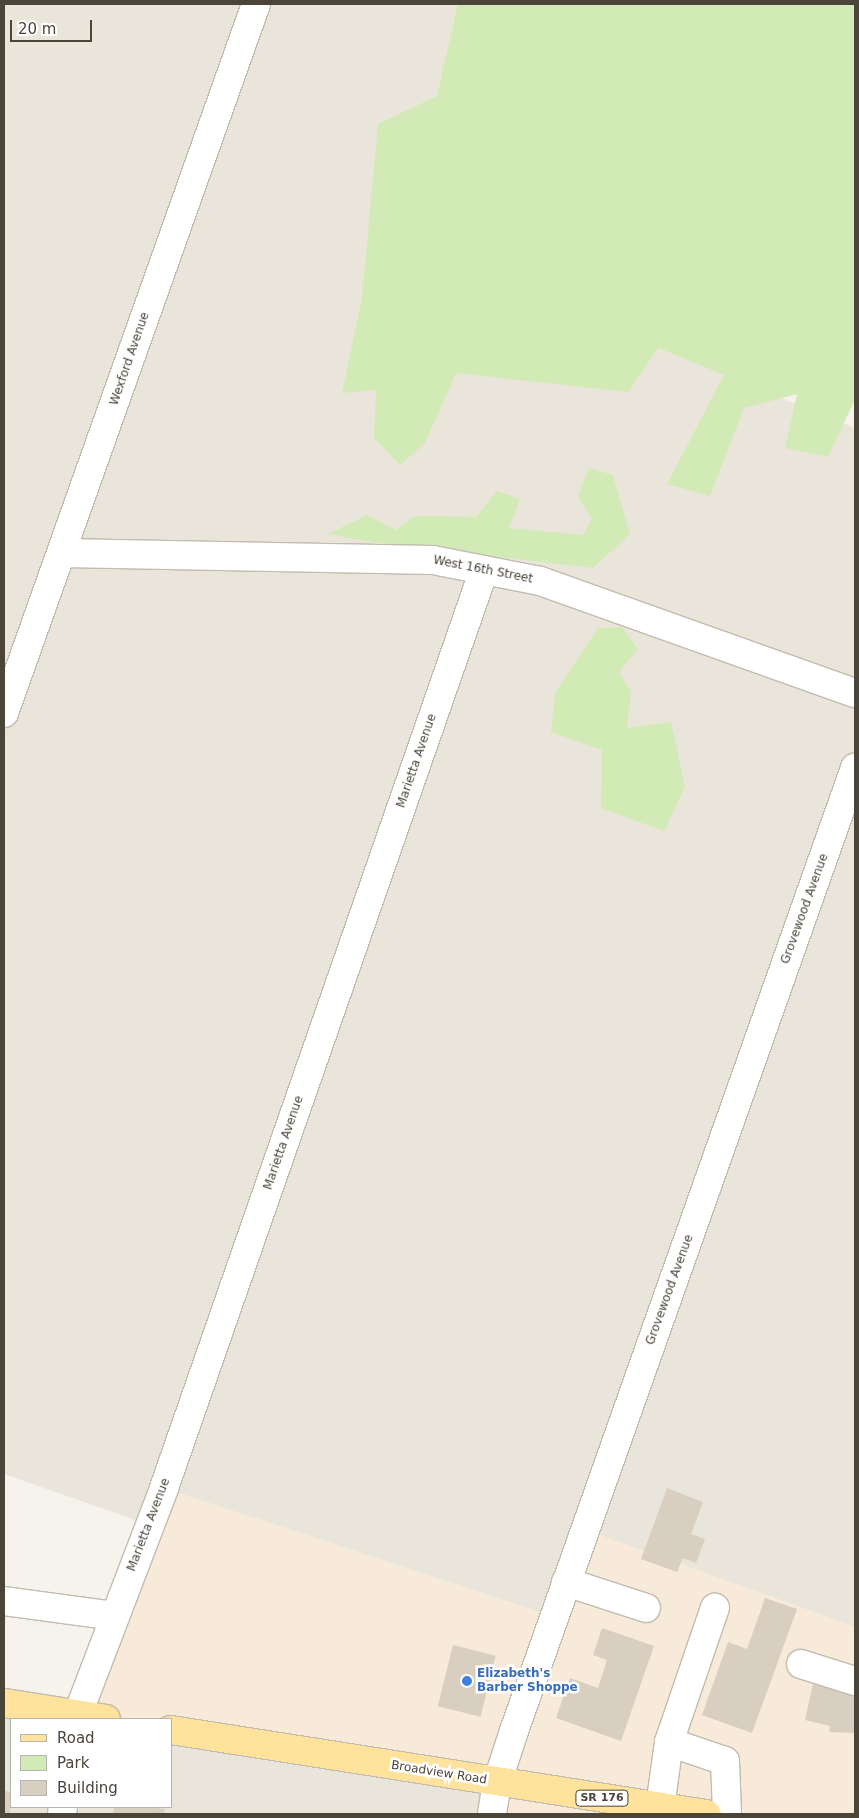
<!DOCTYPE html>
<style>
body{margin:0}
#map{position:relative;width:859px;height:1818px;overflow:hidden;background:#f6f3ec;font-family:"DejaVu Sans",sans-serif}
div>[style]{position:absolute}
[style*='--x']{left:calc(var(--x)*1px);top:calc(var(--y)*1px);width:calc(var(--w)*1px);rotate:calc(var(--a)*1deg)}
.residential>*{inset:0;background:#eae5da}
.commercial>*{inset:0;background:#f7ead8}
.green>*{inset:0;background:#d2eab5}
.building>*{inset:0;background:#d8cfc1;transform-origin:0 0}
.roads{filter:drop-shadow(1px 0 #c2bbae) drop-shadow(-1px 0 #c2bbae) drop-shadow(0 1px #c2bbae) drop-shadow(0 -1px #c2bbae)}
.minor>*{height:28px;margin:-14px;padding:0 14px;transform-origin:14px;border-radius:14px;background:#fff}
.major>*{height:28px;margin:-14px;padding:0 14px;transform-origin:14px;border-radius:14px;background:#ffe39c}
.dots>*{width:14px;height:14px;translate:-50% -50%;box-sizing:border-box;border:2px solid #fff;border-radius:50%}
span{translate:-50% -50%;white-space:nowrap;text-align:center;line-height:1.15;-webkit-text-stroke:5px #fff;paint-order:stroke}
.shield-label span{padding:1px 4px;background:#fff;border:1px solid;border-radius:4px;-webkit-text-stroke-width:0}
.shield-label{font-size:11px;color:#4b4439;font-weight:700}
.street-label{font-size:12px;color:#4b4439}
.shop-label{font-size:12px;color:#366cbe;font-weight:700}
.left{translate:0 -50%;text-align:left}
.frame{position:absolute;inset:0;border:5px solid #4b4439;pointer-events:none}
.legend{position:absolute;left:10px;top:1718px;width:162px;height:90px;box-sizing:border-box;background:#fff;border:1px solid #b7b4b0;margin:0;padding:6px 9px;list-style:none;font-size:15px;color:#4b4439}
.legend li{display:flex;align-items:center;gap:10px;height:25px}
.legend b{width:25px;border:1px solid #b7b4b0}
.scale{position:absolute;left:10px;top:20px;width:82px;height:22px;box-sizing:border-box;border:2px solid #4b4439;border-top:0;padding-left:6px;font-size:15px;line-height:18px;white-space:nowrap;color:#4b4439;-webkit-text-stroke:4px #fff;paint-order:stroke}
</style>
<div id="map">
<div class="residential">
<div style="clip-path:polygon(4px 4px,490px 4px,658px 348px,855px 428px,855px 1627px,585px 1530px,554px 1617px,164px 1488px,150px 1525px,4px 1474px)"></div>
<div style="clip-path:polygon(4px 1703px,106px 1719px,11px 1719px,11px 1807px,171px 1807px,171px 1730px,497px 1783px,492px 1814px,4px 1814px)"></div>
</div>
<div class="commercial">
<div style="clip-path:polygon(164px 1488px,554px 1617px,585px 1530px,855px 1627px,855px 1814px,492px 1814px,497px 1783px,171px 1719px,106px 1719px,77px 1714px)"></div>
</div>
<div class="green">
<div style="clip-path:polygon(458px 4px,855px 4px,855px 399px,828px 457px,785px 448px,797px 394px,744px 408px,710px 496px,667px 484px,724px 375px,658px 348px,628px 392px,456px 373px,425px 443px,400px 465px,374px 438px,376px 390px,342px 393px,362px 298px,378px 124px,437px 96px)"></div>
<div style="clip-path:polygon(589px 468px,613px 475px,630px 534px,593px 568px,372px 542px,328px 534px,367px 515px,396px 530px,415px 516px,476px 517px,497px 491px,520px 499px,509px 528px,583px 535px,592px 519px,578px 496px)"></div>
<div style="clip-path:polygon(622px 627px,638px 649px,619px 672px,631px 692px,627px 728px,671px 722px,685px 787px,664px 831px,601px 808px,602px 750px,551px 732px,555px 693px,598px 628px)"></div>
</div>
<div class="building">
<div style="clip-path:polygon(667px 1488px,703px 1502px,691px 1534px,705px 1539px,696px 1563px,683px 1558px,677px 1572px,641px 1559px)"></div>
<div style="clip-path:polygon(765px 1598px,797px 1609px,752px 1733px,702px 1715px,728px 1642px,747px 1649px)"></div>
<div style="clip-path:polygon(602px 1628px,654px 1646px,621px 1741px,556px 1718px,570px 1678px,598px 1688px,607px 1660px,593px 1655px)"></div>
<div style="left:453px;top:1645px;width:44px;height:63px;rotate:14deg"></div>
<div style="clip-path:polygon(813px 1684px,855px 1694px,855px 1733px,829px 1732px,830px 1726px,805px 1720px)"></div>
<div style="clip-path:polygon(4px 1791px,11px 1792px,10px 1814px,4px 1814px)"></div>
<div style="clip-path:polygon(114px 1807px,148px 1807px,165px 1809px,164px 1814px,113px 1814px)"></div>
</div>
<div class="roads">
<div class="minor">
<div style="--x:62;--y:553;--w:371;--a:1.1"></div>
<div style="--x:433;--y:560;--w:109;--a:11.1"></div>
<div style="--x:540;--y:581;--w:334;--a:19.6"></div>
<div style="--x:4;--y:713;--w:752;--a:-70.43"></div>
<div style="--x:566;--y:1582;--w:84;--a:18"></div>
<div style="--x:4;--y:1601;--w:112;--a:7.7"></div>
<div style="--x:801;--y:1664;--w:57;--a:17.5"></div>
<div style="--x:76;--y:1719;--w:247;--a:-69.1"></div>
<div style="--x:164;--y:1488;--w:972;--a:-70.78"></div>
<div style="--x:669;--y:1742;--w:142;--a:-71.1"></div>
<div style="--x:660;--y:1807;--w:66;--a:-82.1"></div>
<div style="--x:669;--y:1742;--w:59;--a:18.7"></div>
<div style="--x:725;--y:1761;--w:53;--a:87.8"></div>
<div style="--x:62;--y:1814;--w:7;--a:-82"></div>
<div style="--x:492;--y:1814;--w:31;--a:-81"></div>
<div style="--x:497;--y:1783;--w:55;--a:-71.9"></div>
<div style="--x:514;--y:1731;--w:1022;--a:-70.5"></div>
</div>
<div class="major">
<div style="--x:4;--y:1703;--w:103;--a:8.9"></div>
<div style="--x:171;--y:1730;--w:542;--a:8.92"></div>
</div>
</div>
<div class="dots">
<div style="left:467px;top:1681px;background:#3f7fe0"></div>
</div>
<div class="shield-label">
<span style="left:602px;top:1798px">SR 176</span>
</div>
<div class="street-label">
<span style="left:130px;top:359px;rotate:-71deg">Wexford Avenue</span>
<span style="left:483px;top:570px;rotate:11deg">West 16th Street</span>
<span style="left:417px;top:761px;rotate:-71deg">Marietta Avenue</span>
<span style="left:805px;top:909px;rotate:-70deg">Grovewood Avenue</span>
<span style="left:284px;top:1143px;rotate:-71deg">Marietta Avenue</span>
<span style="left:670px;top:1290px;rotate:-70deg">Grovewood Avenue</span>
<span style="left:149px;top:1525px;rotate:-69deg">Marietta Avenue</span>
<span style="left:439px;top:1773px;rotate:9deg">Broadview Road</span>
</div>
<div class="shop-label">
<span class="left" style="left:477px;top:1681px">Elizabeth's<br>Barber Shoppe</span>
</div>
<div class="frame"></div>
<ul class="legend">
<li><b style="height:6px;background:#ffe39c"></b>Road</li>
<li><b style="height:14px;background:#d2eab5"></b>Park</li>
<li><b style="height:14px;background:#d8cfc1"></b>Building</li>
</ul>
<div class="scale">20 m</div>
</div>
